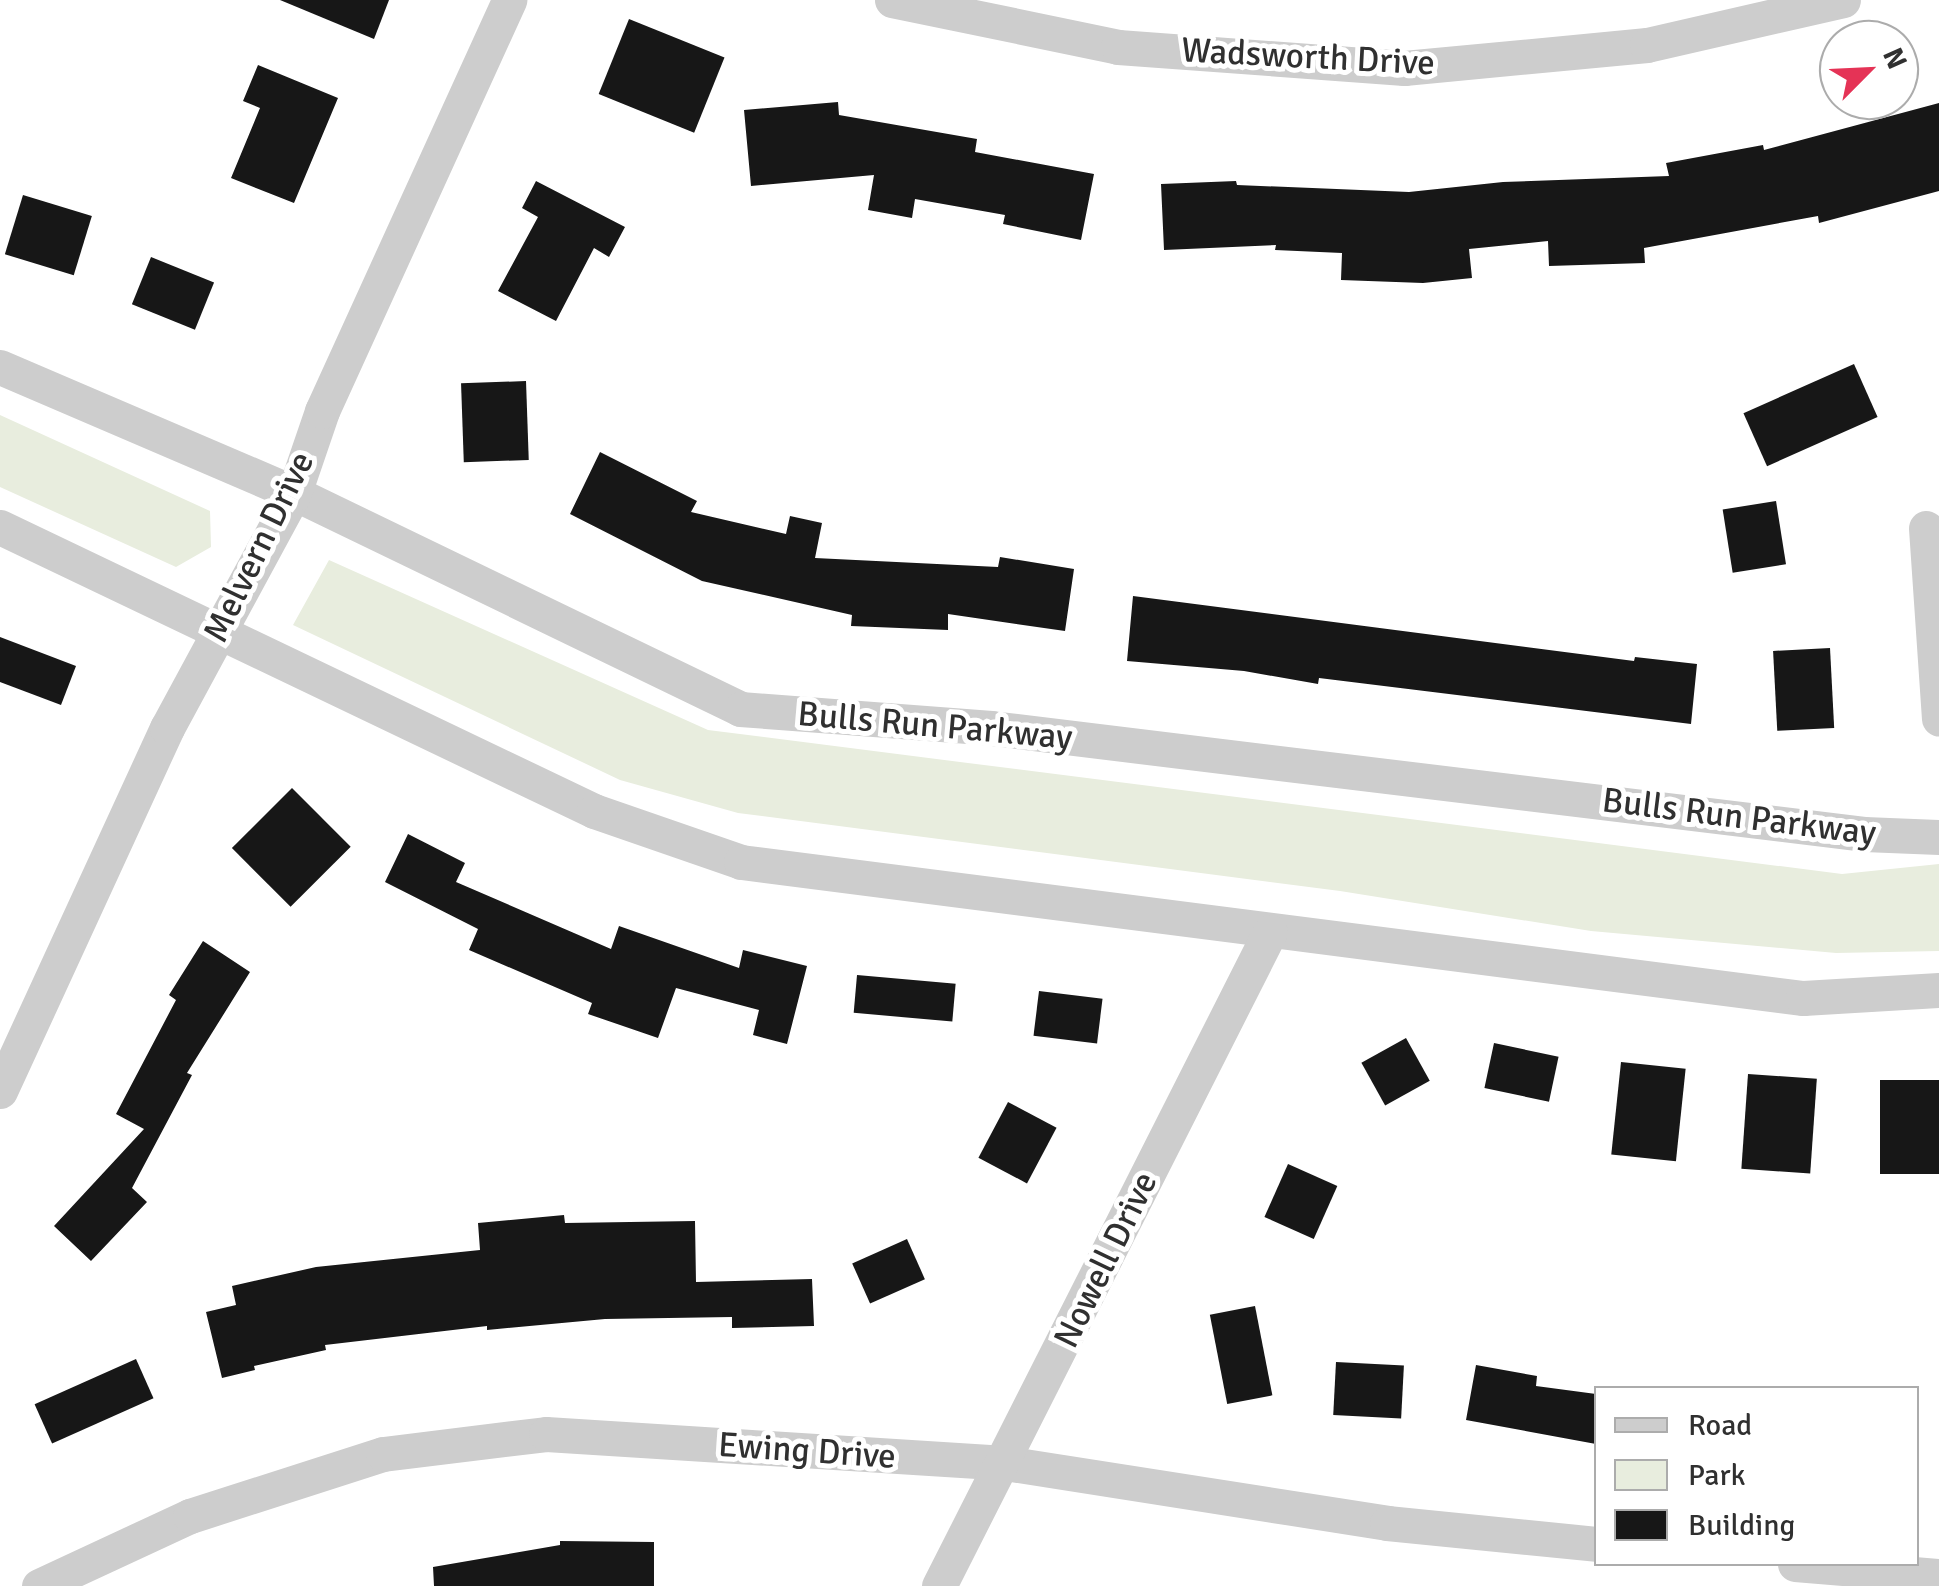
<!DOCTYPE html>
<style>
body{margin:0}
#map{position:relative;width:1939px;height:1586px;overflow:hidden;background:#fff;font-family:Signika,sans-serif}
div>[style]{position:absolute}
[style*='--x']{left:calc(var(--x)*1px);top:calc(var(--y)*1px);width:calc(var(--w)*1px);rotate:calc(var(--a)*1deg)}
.green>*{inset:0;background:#e8edde}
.building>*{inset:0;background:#171717;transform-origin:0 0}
.minor>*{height:35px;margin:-17.5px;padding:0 17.5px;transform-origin:17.5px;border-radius:17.5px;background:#cdcdcd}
span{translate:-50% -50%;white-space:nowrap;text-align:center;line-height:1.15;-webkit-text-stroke:10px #fff;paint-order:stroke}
.street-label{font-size:35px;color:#303030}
.legend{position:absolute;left:1594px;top:1386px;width:325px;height:180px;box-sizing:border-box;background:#fff;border:2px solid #acacac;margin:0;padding:12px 18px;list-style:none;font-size:30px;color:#303030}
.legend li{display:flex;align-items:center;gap:20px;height:50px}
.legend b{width:50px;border:2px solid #acacac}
.north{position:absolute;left:1819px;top:20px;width:100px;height:100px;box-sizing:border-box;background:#fff;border:2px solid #acacac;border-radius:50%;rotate:66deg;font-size:28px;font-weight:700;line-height:40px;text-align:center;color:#303030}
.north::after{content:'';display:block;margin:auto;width:35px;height:45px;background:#e53356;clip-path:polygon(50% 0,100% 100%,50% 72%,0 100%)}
</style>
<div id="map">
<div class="green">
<div style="clip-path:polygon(0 415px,210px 511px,211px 547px,176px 567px,0 487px)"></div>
<div style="clip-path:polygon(329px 560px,708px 730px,1842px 874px,1939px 864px,1939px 951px,1836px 953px,1591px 931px,1340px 891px,738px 813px,620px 780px,293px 625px)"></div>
</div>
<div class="building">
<div style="clip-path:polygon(280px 0,389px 0,374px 39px)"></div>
<div style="left:629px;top:19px;width:103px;height:81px;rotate:22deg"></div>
<div style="clip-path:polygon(258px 65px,338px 98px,294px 203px,231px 178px,260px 108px,243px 101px)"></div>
<div style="clip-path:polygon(838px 102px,839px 115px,977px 139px,975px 152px,1094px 174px,1081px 240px,1003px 224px,1005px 215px,915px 199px,912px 218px,868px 210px,874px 175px,751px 186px,744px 110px)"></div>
<div style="clip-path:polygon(1939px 103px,1939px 191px,1819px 223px,1818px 216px,1644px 248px,1645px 263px,1549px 266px,1548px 241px,1469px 249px,1472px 278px,1423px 283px,1341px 280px,1342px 253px,1275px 250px,1276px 245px,1164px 250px,1161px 184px,1236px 181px,1237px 185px,1409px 192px,1503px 182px,1669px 176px,1666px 163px,1763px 145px,1764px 150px)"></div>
<div style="clip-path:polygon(536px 181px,625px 227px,609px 257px,594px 248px,556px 321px,498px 291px,538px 217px,522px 208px)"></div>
<div style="left:23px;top:195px;width:72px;height:62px;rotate:17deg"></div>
<div style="left:151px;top:257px;width:68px;height:51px;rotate:22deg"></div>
<div style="left:1854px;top:364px;width:58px;height:121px;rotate:66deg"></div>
<div style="left:526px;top:381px;width:79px;height:65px;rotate:88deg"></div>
<div style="clip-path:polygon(600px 452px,697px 501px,691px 512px,786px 534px,790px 516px,822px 523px,815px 558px,998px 567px,1000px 557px,1074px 569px,1065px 631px,948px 614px,948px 630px,851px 626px,852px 615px,702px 581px,570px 514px)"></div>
<div style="left:1776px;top:501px;width:64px;height:54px;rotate:81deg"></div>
<div style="clip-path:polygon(1133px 596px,1634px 661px,1635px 657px,1697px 664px,1691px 724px,1319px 678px,1318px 684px,1244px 671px,1127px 661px)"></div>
<div style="clip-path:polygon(0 637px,76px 666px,61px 705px,0 682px)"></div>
<div style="left:1830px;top:648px;width:80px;height:57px;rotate:87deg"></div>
<div style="left:292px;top:788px;width:83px;height:85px;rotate:45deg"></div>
<div style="clip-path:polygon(408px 834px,465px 863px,456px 882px,611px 949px,619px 926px,739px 968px,743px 950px,807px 966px,787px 1044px,753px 1035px,759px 1010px,676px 988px,658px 1038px,588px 1014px,592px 1003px,469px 950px,478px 929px,385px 882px)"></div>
<div style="clip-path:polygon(203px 941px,250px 972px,187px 1073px,192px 1075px,132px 1188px,147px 1202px,91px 1261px,54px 1226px,144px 1129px,116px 1114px,176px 1000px,169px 995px)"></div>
<div style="left:857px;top:975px;width:99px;height:38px;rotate:5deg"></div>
<div style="left:1039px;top:991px;width:64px;height:45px;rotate:7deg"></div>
<div style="left:1406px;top:1038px;width:49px;height:51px;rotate:61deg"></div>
<div style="left:1494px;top:1043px;width:66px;height:46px;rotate:12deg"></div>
<div style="left:1621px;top:1062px;width:65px;height:93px;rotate:6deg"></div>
<div style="left:1748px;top:1074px;width:69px;height:95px;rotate:4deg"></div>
<div style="left:1939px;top:1080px;width:94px;height:59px;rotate:90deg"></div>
<div style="left:1008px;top:1102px;width:55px;height:63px;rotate:28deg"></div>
<div style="left:1288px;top:1164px;width:54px;height:58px;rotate:24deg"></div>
<div style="clip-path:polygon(564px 1215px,565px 1223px,695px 1221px,696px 1282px,812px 1279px,814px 1326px,732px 1328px,732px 1317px,605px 1319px,487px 1330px,487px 1326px,325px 1345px,326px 1350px,254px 1366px,255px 1370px,222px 1378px,206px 1312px,236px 1305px,232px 1286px,316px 1267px,480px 1250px,478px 1223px)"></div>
<div style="left:907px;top:1239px;width:44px;height:60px;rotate:66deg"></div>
<div style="left:1255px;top:1306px;width:91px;height:46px;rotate:79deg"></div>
<div style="left:136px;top:1359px;width:43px;height:111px;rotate:66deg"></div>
<div style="left:1336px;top:1362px;width:68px;height:53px;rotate:3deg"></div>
<div style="clip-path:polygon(1476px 1365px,1537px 1376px,1536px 1386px,1596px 1394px,1596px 1444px,1466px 1420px)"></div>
<div style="clip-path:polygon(560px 1541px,654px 1542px,654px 1586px,434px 1586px,433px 1567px,560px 1545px)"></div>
</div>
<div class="minor">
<div style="--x:892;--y:0;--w:231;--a:11.7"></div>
<div style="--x:1118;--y:47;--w:287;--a:4.2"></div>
<div style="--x:1404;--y:68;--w:244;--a:-5.4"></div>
<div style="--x:1647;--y:45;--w:201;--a:-12.9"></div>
<div style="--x:0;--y:367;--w:320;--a:23.2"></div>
<div style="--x:294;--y:493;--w:496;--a:25.8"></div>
<div style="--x:740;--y:709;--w:252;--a:4.3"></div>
<div style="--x:991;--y:728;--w:879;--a:6.92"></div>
<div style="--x:1864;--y:834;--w:75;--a:2.3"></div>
<div style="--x:0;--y:527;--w:658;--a:25.55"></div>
<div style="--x:594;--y:811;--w:156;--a:19.1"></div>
<div style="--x:741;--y:862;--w:1071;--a:7.3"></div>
<div style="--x:1803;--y:998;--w:136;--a:-3.4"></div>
<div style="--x:1926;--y:528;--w:191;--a:86.1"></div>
<div style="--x:0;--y:1091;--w:400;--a:-65.3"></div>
<div style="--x:167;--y:728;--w:267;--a:-61.6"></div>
<div style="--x:294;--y:493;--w:87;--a:-71.1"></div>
<div style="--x:322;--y:411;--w:452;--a:-65.5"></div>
<div style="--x:1795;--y:1564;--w:144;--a:4.8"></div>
<div style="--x:39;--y:1586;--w:166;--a:-24.9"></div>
<div style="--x:190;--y:1516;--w:203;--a:-17.8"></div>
<div style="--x:383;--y:1454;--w:164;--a:-7"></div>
<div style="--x:546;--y:1434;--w:460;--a:3.6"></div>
<div style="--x:1005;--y:1463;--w:387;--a:8.9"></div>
<div style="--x:1387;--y:1523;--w:210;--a:5.7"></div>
<div style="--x:939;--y:1586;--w:733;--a:-63.16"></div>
</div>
<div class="street-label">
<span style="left:1308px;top:57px;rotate:3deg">Wadsworth Drive</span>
<span style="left:259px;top:547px;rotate:-64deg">Melvern Drive</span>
<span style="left:935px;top:726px;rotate:5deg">Bulls Run Parkway</span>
<span style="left:1739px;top:817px;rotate:7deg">Bulls Run Parkway</span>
<span style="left:1106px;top:1260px;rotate:-64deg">Nowell Drive</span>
<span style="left:807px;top:1451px;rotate:4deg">Ewing Drive</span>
</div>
<ul class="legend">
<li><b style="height:12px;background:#cdcdcd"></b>Road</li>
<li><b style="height:28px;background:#e8edde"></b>Park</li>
<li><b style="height:28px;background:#171717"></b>Building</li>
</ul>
<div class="north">N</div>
</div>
